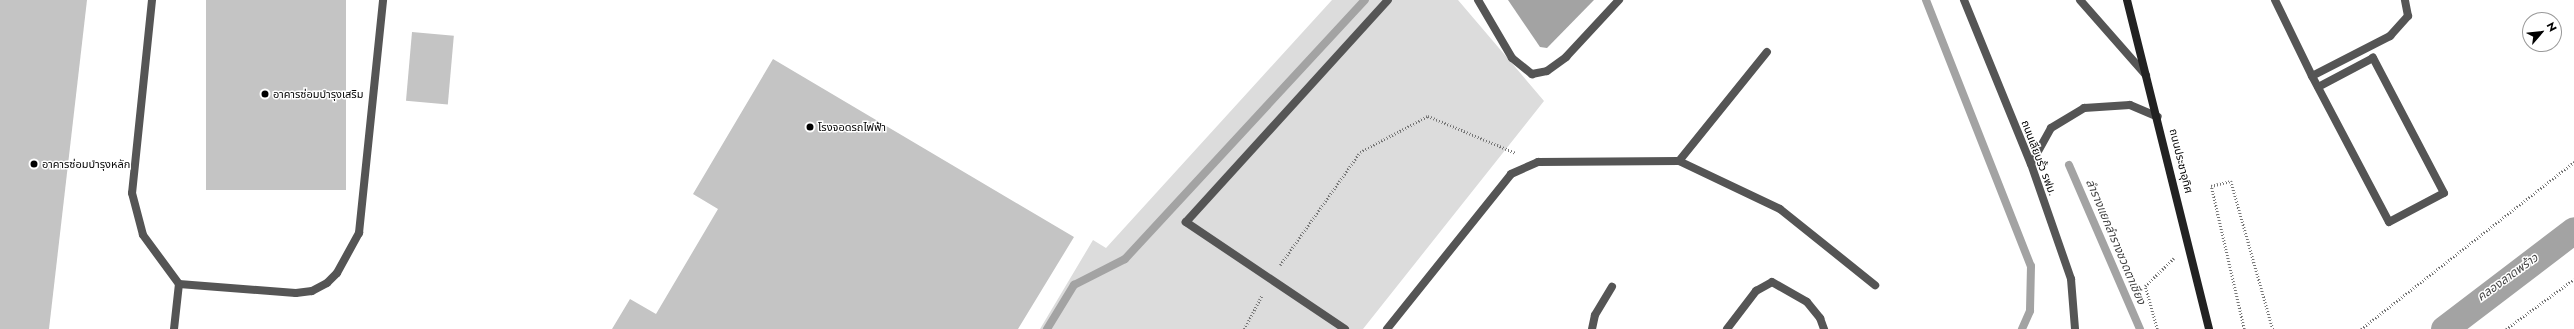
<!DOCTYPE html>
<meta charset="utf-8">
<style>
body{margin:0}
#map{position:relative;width:2574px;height:329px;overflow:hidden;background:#fff;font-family:Jost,"Noto Sans Thai",sans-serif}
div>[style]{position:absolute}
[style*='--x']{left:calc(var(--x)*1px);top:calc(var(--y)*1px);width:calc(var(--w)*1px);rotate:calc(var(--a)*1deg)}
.green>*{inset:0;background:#dcdcdc}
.water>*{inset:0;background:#a3a3a3}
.stream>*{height:8px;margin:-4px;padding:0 4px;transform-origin:4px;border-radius:4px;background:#a3a3a3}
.canal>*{height:27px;margin:-13.5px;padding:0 13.5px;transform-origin:13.5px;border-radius:13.5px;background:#a3a3a3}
.building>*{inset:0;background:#c4c4c4;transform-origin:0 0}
.path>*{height:2.5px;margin-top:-1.25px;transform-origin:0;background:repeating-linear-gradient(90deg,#777 0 1px,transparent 0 3px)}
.service>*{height:8px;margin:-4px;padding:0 4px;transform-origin:4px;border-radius:4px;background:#555}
.minor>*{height:8px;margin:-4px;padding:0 4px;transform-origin:4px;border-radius:4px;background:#555}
.tertiary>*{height:8px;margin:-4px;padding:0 4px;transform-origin:4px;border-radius:4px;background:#555}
.secondary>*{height:8px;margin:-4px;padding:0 4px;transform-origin:4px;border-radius:4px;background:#222}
.dots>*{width:11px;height:11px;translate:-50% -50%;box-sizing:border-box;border:2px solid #fff;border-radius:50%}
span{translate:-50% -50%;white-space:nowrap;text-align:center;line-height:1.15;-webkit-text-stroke:3px #fff;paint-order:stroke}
.poi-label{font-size:11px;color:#000}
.left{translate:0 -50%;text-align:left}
.street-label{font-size:11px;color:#000}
.water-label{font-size:12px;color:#444;font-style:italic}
.north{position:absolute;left:2522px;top:12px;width:40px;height:40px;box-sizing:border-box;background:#fff;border:1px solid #999;border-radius:50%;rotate:62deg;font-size:11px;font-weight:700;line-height:16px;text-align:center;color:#000}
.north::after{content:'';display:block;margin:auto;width:14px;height:18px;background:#000;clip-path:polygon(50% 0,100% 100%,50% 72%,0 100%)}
</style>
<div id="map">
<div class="green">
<div style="clip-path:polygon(1332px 0,1458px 0,1544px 101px,1363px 329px,1040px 329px,1093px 240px,1106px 248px)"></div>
</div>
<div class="water">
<div style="clip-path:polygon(1508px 0,1594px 0,1547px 48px,1540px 47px)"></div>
</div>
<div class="stream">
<div style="--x:1926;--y:0;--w:286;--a:68.5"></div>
<div style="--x:2031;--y:266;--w:45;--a:91.3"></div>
<div style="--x:2030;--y:311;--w:20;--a:114"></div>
<div style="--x:2069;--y:165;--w:179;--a:66.6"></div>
<div style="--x:1047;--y:329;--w:52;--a:-58.5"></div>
<div style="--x:1074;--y:285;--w:57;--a:-27"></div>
<div style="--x:1125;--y:259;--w:353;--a:-47.2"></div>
</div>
<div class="canal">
<div style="--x:2444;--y:329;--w:163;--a:-37.3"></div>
</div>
<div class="building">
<div style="clip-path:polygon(0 0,87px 0,49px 329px,0 329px)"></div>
<div style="left:206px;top:0;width:140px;height:190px"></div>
<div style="left:412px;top:32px;width:42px;height:69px;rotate:5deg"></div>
<div style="clip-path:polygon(773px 59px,1074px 237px,1018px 329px,612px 329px,630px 299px,656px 314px,718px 209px,693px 194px)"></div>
</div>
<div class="path">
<div style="--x:1280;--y:265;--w:138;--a:-54.7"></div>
<div style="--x:1360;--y:152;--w:77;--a:-27.9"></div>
<div style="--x:1428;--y:116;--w:95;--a:22.8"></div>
<div style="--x:1244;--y:329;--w:38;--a:-62"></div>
<div style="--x:2157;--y:329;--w:45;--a:-105.6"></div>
<div style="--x:2145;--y:286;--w:40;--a:-44"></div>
<div style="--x:2244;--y:329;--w:147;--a:-103"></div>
<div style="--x:2211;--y:186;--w:21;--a:-14"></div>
<div style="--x:2231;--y:181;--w:154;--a:74.2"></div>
<div style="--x:2361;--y:329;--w:271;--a:-38.1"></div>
<div style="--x:2506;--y:329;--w:84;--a:-36.3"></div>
</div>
<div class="service">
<div style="--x:152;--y:0;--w:194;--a:95.9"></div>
<div style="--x:132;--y:193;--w:43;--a:75.3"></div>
<div style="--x:143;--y:235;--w:61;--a:53.7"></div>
<div style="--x:179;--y:284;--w:117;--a:4.4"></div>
<div style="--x:296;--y:293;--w:16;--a:-7"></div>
<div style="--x:312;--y:291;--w:17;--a:-28"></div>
<div style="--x:327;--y:283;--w:14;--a:-45"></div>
<div style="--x:337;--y:273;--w:46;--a:-61.2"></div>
<div style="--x:359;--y:233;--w:234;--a:-84.1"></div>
<div style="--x:1478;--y:0;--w:67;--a:59.6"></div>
<div style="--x:1512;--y:58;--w:26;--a:39"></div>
<div style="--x:1532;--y:74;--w:15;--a:-11"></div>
<div style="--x:1547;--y:71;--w:24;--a:-36"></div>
<div style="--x:1566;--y:57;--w:78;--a:-47.1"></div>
<div style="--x:1679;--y:161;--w:140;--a:-51.1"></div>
<div style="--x:174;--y:329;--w:45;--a:-83.7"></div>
<div style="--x:1345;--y:329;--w:192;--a:-146.1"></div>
<div style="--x:1186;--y:222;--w:300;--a:-47.7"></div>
<div style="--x:1387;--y:329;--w:198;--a:-51.3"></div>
<div style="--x:1511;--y:174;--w:30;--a:-24"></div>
<div style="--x:1538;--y:162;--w:141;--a:-0.4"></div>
<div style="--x:1679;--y:161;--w:112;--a:25.4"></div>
<div style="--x:1780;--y:209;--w:122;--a:38.7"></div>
<div style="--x:1592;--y:329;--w:14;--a:-78"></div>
<div style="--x:1595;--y:315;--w:33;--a:-59"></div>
<div style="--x:1727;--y:329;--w:48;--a:-52.7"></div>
<div style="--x:1756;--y:291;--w:18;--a:-29"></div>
<div style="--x:1772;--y:282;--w:40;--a:29.7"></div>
<div style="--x:1807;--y:302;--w:21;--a:51"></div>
<div style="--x:1820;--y:318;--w:12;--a:70"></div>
</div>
<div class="minor">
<div style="--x:2275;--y:0;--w:85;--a:64"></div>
<div style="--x:2312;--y:76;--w:165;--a:62.2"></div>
<div style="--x:2389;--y:222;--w:62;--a:-27.8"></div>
<div style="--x:2444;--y:193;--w:153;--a:-117.7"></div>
<div style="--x:2373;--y:58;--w:62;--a:152.2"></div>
<div style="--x:2312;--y:76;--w:88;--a:-27.1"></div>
<div style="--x:2390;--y:36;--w:27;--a:-48"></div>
<div style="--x:2408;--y:16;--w:16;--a:-101"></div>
</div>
<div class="tertiary">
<div style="--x:1964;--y:0;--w:177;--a:67.8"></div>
<div style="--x:2031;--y:164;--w:122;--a:70.8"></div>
<div style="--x:2071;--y:279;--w:50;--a:85.4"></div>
<div style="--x:2080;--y:0;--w:100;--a:48.7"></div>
<div style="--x:2031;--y:164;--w:41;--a:-60.9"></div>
<div style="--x:2051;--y:128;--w:39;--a:-31"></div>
<div style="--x:2084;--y:108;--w:46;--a:-3.7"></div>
<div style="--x:2130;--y:105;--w:30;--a:23"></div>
</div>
<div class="secondary">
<div style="--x:2127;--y:0;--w:339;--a:76"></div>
</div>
<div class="dots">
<div style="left:265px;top:94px;background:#000"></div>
<div style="left:810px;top:127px;background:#000"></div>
<div style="left:34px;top:164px;background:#000"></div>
</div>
<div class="poi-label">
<span class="left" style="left:273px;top:94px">อาคารซ่อมบำรุงเสริม</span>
<span class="left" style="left:818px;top:127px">โรงจอดรถไฟฟ้า</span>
<span class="left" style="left:42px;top:164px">อาคารซ่อมบำรุงหลัก</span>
</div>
<div class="street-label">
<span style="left:2039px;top:158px;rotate:69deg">ถนนเลียบรั้ว รฟม.</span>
<span style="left:2181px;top:161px;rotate:76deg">ถนนประชาอุทิศ</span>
</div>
<div class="water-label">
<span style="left:2115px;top:242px;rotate:67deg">ลำรางแยกลำรางชวดตาเชียง</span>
<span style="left:2508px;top:278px;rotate:-36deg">คลองลาดพร้าว</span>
</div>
<div class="north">N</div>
</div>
